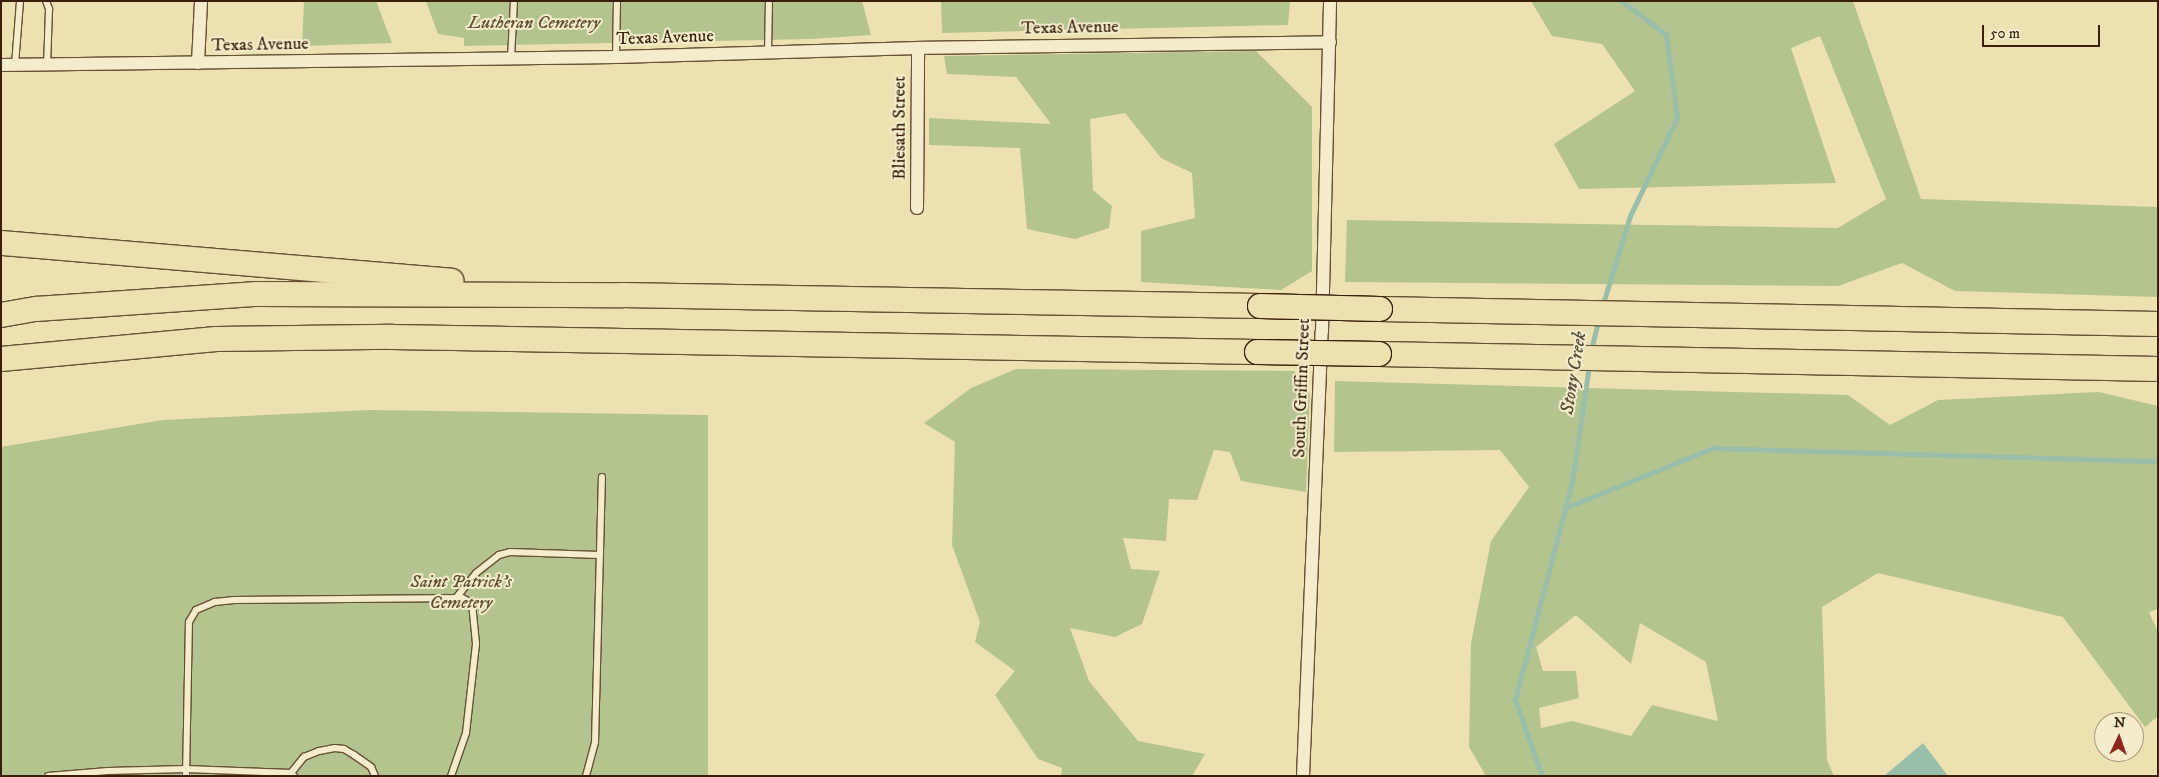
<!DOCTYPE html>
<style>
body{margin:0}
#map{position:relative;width:2159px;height:777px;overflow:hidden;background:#eee1b1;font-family:"IM FELL DW Pica",serif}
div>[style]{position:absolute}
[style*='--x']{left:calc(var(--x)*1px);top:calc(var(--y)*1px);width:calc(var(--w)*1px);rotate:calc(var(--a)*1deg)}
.green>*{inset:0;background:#b4c48f}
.water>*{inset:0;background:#99beaa}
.stream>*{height:4.5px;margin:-2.25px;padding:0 2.25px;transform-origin:2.25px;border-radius:2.25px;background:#99beaa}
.roads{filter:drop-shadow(1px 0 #675034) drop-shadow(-1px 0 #675034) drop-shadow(0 1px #675034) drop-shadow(0 -1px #675034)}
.lane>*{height:6px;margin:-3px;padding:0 3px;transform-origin:3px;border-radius:3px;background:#f4eccc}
.street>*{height:12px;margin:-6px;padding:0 6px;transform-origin:6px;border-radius:6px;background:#f4eccc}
.highway>*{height:24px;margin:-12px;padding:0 12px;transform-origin:12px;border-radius:12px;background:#eee1b1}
.bridges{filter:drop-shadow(1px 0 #3a1f0a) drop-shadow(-1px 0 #3a1f0a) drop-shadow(0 1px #3a1f0a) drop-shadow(0 -1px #3a1f0a)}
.highway-bridge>*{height:24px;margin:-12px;padding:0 12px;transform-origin:12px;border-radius:12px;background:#eee1b1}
span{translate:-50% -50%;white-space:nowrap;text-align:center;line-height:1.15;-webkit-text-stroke:4px #f4eccc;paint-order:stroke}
.park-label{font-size:18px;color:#5f5132;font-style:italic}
.street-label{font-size:18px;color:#3a1f0a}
.water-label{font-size:19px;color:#564f3a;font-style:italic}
.frame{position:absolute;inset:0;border:2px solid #3a1f0a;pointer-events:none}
.north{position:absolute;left:2094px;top:712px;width:50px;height:50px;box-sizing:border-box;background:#f4eccc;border:1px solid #aa9a7e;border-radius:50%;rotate:3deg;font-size:14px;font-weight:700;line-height:20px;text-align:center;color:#3a1f0a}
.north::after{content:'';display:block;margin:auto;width:18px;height:22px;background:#8f2418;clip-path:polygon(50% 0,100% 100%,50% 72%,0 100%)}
.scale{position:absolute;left:1982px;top:25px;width:118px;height:22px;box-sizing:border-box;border:2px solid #3a1f0a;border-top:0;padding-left:6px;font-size:15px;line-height:18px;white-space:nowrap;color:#3a1f0a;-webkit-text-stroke:4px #f4eccc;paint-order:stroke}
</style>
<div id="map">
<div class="green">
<div style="clip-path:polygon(304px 1px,376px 1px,392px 43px,302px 46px)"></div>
<div style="clip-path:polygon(426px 1px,862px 1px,871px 35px,810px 39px,464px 46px,464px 38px,438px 34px)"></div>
<div style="clip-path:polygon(941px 1px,1290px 1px,1288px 25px,942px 33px)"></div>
<div style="clip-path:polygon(1531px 1px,1853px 1px,1921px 199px,2158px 207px,2158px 297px,1955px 291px,1902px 263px,1838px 286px,1345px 282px,1347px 220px,1838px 228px,1886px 199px,1820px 36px,1791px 48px,1836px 183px,1579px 189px,1554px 144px,1635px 91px,1602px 44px,1552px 36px)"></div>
<div style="clip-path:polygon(1256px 51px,1312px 107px,1312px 271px,1281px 290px,1141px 282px,1141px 231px,1195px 218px,1192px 173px,1161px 158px,1125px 113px,1090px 119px,1093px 190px,1112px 206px,1109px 228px,1075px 239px,1027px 229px,1020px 148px,929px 145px,929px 118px,1051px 124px,1016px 77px,947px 74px,944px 56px)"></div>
<div style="clip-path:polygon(1016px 369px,1294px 371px,1310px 394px,1306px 492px,1241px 481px,1230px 452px,1214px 450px,1197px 500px,1169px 499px,1166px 541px,1123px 538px,1131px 569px,1160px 571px,1142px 624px,1115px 637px,1070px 628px,1089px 681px,1138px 741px,1205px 754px,1192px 776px,1061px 776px,1062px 768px,1038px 759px,995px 695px,1015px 671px,975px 642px,980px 622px,952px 545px,955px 442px,924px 423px,971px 388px)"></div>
<div style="clip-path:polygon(evenodd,1335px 381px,1848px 395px,1890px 425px,1938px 400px,2099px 392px,2158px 406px,2158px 609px,2149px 612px,2158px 632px,2158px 716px,2145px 727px,2063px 617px,1878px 573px,1822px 607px,1827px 760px,1834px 776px,1486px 776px,1469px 747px,1471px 643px,1491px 541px,1529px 487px,1500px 450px,1334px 452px,1335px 381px,1576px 615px,1631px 664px,1640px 623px,1706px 662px,1718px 721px,1652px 705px,1631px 736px,1572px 721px,1541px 728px,1539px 708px,1579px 698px,1576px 671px,1543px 671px,1536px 647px,1576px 615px)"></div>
<div style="clip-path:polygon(369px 410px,708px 415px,708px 776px,1px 776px,1px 447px,163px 420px)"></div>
</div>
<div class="water">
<div style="clip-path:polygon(1923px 743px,1948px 776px,1884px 776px)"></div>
</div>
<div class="stream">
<div style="--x:1602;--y:307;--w:95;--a:-72.9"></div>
<div style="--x:1630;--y:216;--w:109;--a:-64.4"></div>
<div style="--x:1677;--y:118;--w:84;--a:-97.5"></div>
<div style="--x:1666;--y:35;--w:56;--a:-142.9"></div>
<div style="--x:1591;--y:350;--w:30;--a:-76"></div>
<div style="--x:1565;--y:508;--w:160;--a:-22.1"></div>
<div style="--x:1713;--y:448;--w:445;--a:1.7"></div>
<div style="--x:1542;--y:776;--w:81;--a:-109.6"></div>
<div style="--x:1515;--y:700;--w:225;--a:-75.3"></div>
<div style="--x:1572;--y:482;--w:118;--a:-81.7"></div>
</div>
<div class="roads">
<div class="lane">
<div style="--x:46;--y:1;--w:9;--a:69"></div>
<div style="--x:49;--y:9;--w:56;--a:92"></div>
<div style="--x:768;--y:52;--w:51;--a:-88.9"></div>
<div style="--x:616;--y:57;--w:56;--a:-89"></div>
<div style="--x:511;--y:58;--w:57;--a:-87"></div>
<div style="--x:15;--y:65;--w:64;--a:-85.5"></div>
<div style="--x:456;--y:598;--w:32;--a:-51"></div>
<div style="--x:476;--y:573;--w:29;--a:-38"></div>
<div style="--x:499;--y:555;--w:11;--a:-15"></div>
<div style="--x:510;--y:552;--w:90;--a:1.9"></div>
<div style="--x:291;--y:773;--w:21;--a:-51"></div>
<div style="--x:304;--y:757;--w:16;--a:-22"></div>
<div style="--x:319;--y:751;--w:16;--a:-11"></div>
<div style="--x:335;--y:748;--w:9;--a:6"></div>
<div style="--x:344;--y:749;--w:12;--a:31"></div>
<div style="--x:354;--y:755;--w:21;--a:35"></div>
<div style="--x:371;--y:767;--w:10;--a:66"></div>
<div style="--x:48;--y:776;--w:60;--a:-4.8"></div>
<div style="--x:108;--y:771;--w:78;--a:-1.5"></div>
<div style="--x:186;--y:769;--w:105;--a:2.2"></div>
<div style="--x:291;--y:773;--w:4;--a:45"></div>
<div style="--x:186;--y:776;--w:154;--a:-88.9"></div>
<div style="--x:189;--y:622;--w:14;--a:-60"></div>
<div style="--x:196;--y:610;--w:21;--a:-23"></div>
<div style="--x:215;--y:602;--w:19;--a:-6"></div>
<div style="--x:234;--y:600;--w:228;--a:-0.5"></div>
<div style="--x:462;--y:598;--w:11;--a:27"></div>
<div style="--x:472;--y:603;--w:41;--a:84.4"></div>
<div style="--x:476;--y:644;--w:90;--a:96.4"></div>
<div style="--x:466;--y:733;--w:46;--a:109.2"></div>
<div style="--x:586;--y:776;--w:35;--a:-75"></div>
<div style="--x:595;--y:742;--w:265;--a:-88.5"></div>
</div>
<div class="street">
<div style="--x:198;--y:63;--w:62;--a:-87.2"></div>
<div style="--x:1;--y:65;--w:615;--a:-0.75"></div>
<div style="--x:616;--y:57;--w:302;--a:-1.7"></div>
<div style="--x:918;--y:48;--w:412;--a:-0.8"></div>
<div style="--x:917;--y:208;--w:160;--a:-89.6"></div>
<div style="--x:1303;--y:776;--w:445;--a:-87.6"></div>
<div style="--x:1322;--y:331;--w:330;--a:-88.6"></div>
</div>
<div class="highway">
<div style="--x:1;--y:243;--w:452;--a:4.8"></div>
<div style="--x:1380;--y:309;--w:778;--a:1.1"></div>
<div style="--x:1;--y:315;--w:36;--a:-10"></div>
<div style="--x:36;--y:309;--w:222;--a:-3.9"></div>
<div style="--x:257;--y:294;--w:365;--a:0.2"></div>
<div style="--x:622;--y:295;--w:638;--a:0.99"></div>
<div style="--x:1379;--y:354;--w:779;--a:1.1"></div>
<div style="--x:1;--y:359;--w:216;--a:-5.3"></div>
<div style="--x:216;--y:339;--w:176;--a:-0.7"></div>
<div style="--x:392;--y:337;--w:865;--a:0.99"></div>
</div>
</div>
<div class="bridges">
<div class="highway-bridge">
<div style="--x:1260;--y:306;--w:120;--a:1.4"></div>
<div style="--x:1257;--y:352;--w:122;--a:0.9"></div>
</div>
</div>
<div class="park-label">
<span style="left:534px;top:23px">Lutheran Cemetery</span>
<span style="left:461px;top:593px">Saint Patrick's<br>Cemetery</span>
</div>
<div class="street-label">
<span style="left:1070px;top:28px;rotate:-1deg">Texas Avenue</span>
<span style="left:665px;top:38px;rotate:-2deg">Texas Avenue</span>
<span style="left:260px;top:45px;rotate:-1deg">Texas Avenue</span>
<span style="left:900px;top:128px;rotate:-90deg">Bliesath Street</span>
<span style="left:1302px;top:388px;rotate:-88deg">South Griffin Street</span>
</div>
<div class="water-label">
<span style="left:1574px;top:373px;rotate:-81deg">Stony Creek</span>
</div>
<div class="frame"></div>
<div class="north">N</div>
<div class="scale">50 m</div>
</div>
